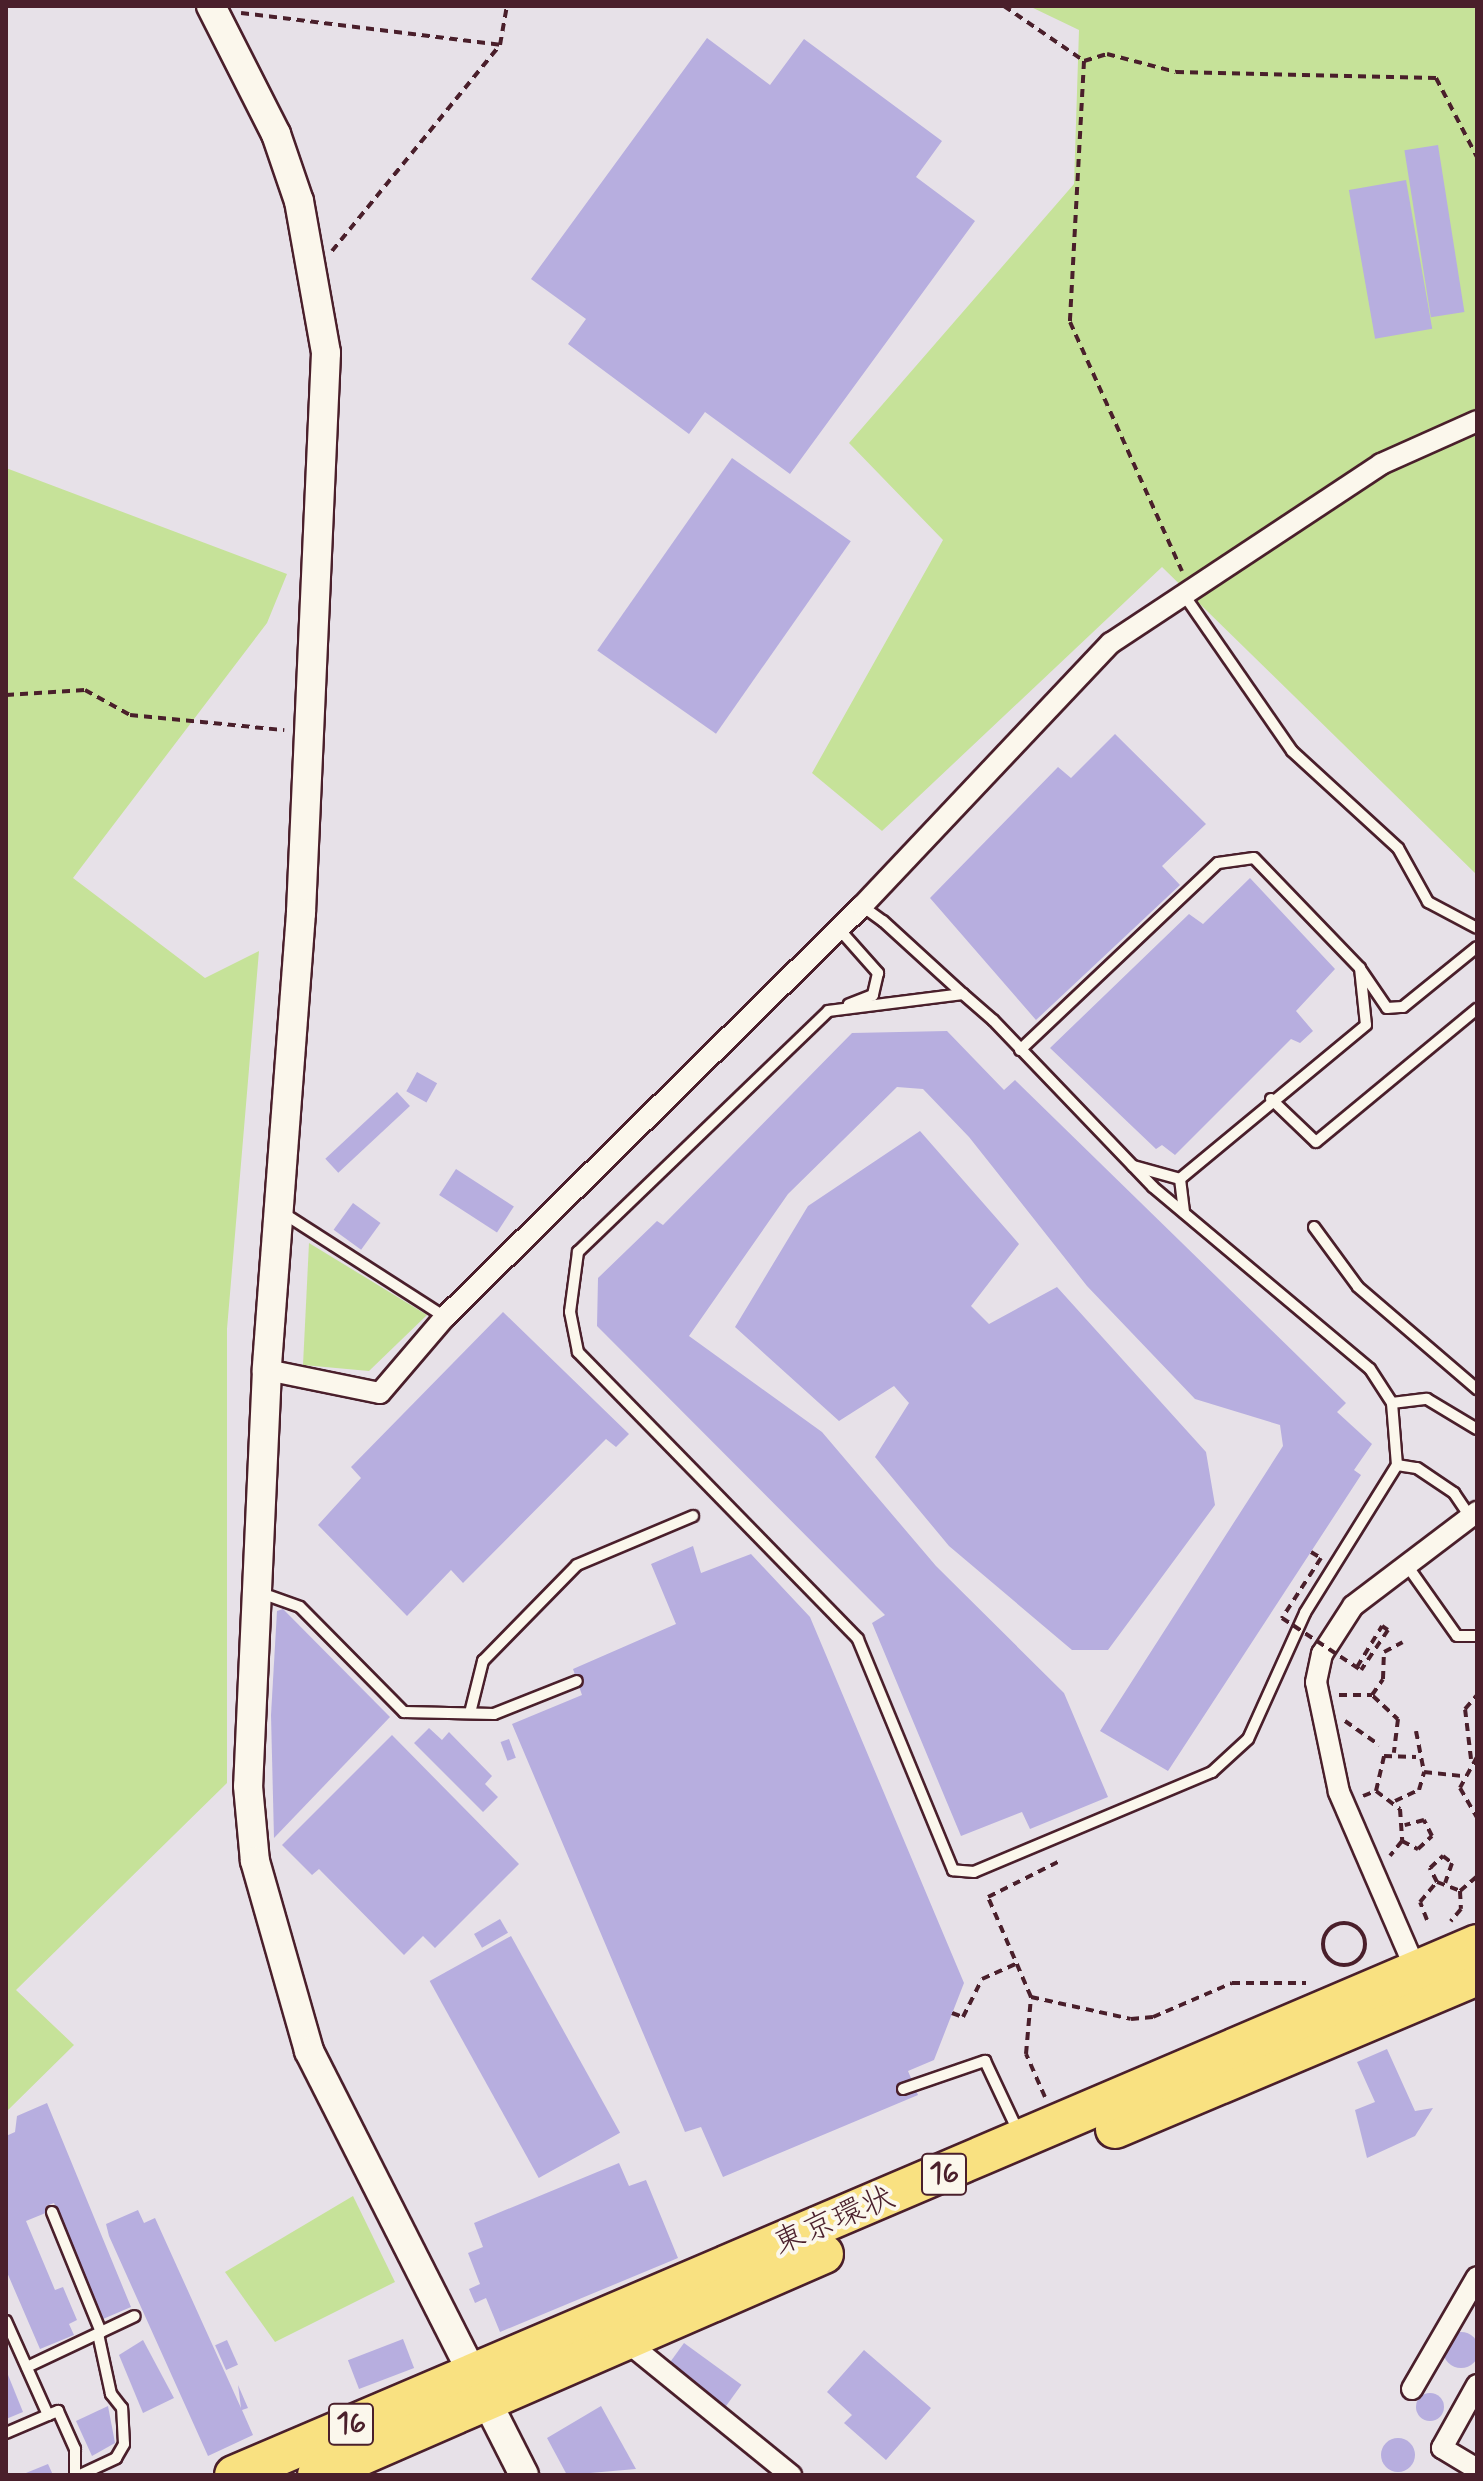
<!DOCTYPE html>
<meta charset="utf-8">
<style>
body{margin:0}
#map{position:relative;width:1483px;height:2481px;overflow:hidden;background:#e7e1e8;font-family:Mynerve,"Klee One",sans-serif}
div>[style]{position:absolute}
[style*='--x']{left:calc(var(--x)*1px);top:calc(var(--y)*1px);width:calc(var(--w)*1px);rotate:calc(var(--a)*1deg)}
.green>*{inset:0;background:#c6e299}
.building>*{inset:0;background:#b7aedf;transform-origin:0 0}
.round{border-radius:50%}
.path>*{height:4px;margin-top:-2px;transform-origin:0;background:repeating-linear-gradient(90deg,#4a1f2b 0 8px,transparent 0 14px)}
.path>.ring{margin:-2px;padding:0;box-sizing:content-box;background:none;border:4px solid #4a1f2b;border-radius:50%}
.roads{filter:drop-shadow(2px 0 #4a1f2b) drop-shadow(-2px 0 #4a1f2b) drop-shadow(0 2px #4a1f2b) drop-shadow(0 -2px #4a1f2b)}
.lane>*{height:10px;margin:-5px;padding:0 5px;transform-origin:5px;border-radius:5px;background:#fbf7ec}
.street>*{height:20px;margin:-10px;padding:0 10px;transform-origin:10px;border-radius:10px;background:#fbf7ec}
.secondary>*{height:28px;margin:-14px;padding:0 14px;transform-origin:14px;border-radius:14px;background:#fbf7ec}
.highway>*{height:38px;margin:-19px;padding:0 19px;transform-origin:19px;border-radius:19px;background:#f9e181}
.path-bridge>*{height:4px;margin-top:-2px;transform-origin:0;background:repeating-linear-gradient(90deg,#4a1f2b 0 8px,transparent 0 14px)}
span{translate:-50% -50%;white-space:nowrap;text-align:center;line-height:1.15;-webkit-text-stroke:8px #fbf7ec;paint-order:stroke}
.shield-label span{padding:2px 6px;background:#fbf7ec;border:2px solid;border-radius:6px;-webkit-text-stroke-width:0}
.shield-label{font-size:30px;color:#4a1f2b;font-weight:700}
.street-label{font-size:32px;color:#4a1f2b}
.frame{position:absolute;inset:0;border:8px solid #4a1f2b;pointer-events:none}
</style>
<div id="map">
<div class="green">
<div style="clip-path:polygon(1029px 6px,1477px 6px,1477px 875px,1162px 567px,882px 831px,812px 773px,943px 540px,849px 443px,1074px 184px,1079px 30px)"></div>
<div style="clip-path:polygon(6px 468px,287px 574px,267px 623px,73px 878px,205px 978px,259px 951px,227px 1329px,227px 1783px,16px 1990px,74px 2045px,6px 2112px)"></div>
<div style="clip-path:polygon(309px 1243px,427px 1315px,369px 1371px,303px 1365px)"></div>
<div style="clip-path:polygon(353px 2196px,395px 2282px,275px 2342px,225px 2272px)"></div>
</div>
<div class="building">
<div style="clip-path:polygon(707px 38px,770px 85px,804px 39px,942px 141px,916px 177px,975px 221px,790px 474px,705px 412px,689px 434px,568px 344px,586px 319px,531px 279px)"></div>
<div style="left:1438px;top:145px;width:169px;height:34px;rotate:81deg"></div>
<div style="left:1406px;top:180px;width:151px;height:58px;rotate:80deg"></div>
<div style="left:732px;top:458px;width:145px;height:235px;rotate:35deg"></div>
<div style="clip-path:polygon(1115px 734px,1206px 824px,1162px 866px,1180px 885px,1036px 1020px,930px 898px,1058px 767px,1071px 778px)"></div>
<div style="clip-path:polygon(1250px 878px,1335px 969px,1296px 1011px,1313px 1031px,1300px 1043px,1291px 1039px,1175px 1155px,1162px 1145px,1156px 1149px,1050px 1048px,1189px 914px,1203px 924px)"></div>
<div style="clip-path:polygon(947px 1031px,1004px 1090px,1015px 1080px,1346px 1403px,1337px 1412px,1372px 1444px,1354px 1470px,1361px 1475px,1168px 1771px,1100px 1731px,1283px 1446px,1280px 1425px,1195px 1399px,1087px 1286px,969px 1137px,923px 1089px,897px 1087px,788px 1194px,689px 1336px,822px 1432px,936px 1566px,1064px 1693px,1108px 1797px,1030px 1829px,1022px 1812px,961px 1836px,872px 1623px,885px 1615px,597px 1326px,598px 1278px,657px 1221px,663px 1225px,852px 1033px)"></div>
<div style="left:417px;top:1072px;width:23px;height:22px;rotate:29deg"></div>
<div style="left:397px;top:1092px;width:19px;height:98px;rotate:47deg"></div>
<div style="clip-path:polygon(920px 1131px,1019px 1244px,971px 1306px,989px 1324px,1057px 1287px,1206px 1452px,1215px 1505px,1108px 1650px,1072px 1650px,949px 1546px,875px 1457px,909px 1403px,894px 1386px,839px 1421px,735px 1327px,808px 1206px)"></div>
<div style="left:456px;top:1169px;width:69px;height:31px;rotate:33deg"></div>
<div style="left:353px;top:1203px;width:34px;height:33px;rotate:36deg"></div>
<div style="clip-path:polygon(503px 1312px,629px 1434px,616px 1447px,606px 1439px,463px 1583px,451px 1570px,407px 1616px,318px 1525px,361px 1478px,351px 1467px)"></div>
<div style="clip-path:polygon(693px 1546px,701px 1573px,751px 1554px,810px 1617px,964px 1983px,934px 2060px,908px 2071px,918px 2095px,723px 2177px,701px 2127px,685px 2132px,512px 1724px,582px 1695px,573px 1669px,676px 1624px,651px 1564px)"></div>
<div style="clip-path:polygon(283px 1609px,390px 1717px,274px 1838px,271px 1715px,277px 1611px)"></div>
<div style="clip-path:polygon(429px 1728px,442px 1740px,449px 1732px,492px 1776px,485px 1784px,498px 1797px,483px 1812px,414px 1743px)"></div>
<div style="clip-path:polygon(392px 1735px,519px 1864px,435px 1948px,423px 1936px,404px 1955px,319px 1869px,312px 1875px,282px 1845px)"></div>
<div style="left:509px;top:1739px;width:20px;height:9px;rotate:70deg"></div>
<div style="left:500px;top:1919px;width:16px;height:30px;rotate:60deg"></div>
<div style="left:511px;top:1936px;width:225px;height:93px;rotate:61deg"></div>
<div style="clip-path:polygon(1387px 2049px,1415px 2111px,1433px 2108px,1415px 2136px,1367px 2158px,1355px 2110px,1375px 2102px,1357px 2062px)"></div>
<div style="clip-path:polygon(47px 2103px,131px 2307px,103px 2319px,54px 2203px,46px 2206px,48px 2212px,26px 2221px,55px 2290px,63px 2287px,77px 2320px,69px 2324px,74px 2335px,40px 2349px,6px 2270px,6px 2136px,15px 2132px,17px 2116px)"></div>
<div style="clip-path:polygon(619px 2163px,629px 2186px,646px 2180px,678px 2258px,500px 2332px,486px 2298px,475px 2303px,469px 2289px,480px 2284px,468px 2253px,483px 2247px,474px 2223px)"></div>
<div style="clip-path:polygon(138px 2210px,144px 2223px,155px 2218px,241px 2408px,238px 2385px,248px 2408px,242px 2410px,253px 2435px,208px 2456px,109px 2236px,106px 2224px)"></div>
<div class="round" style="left:1443px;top:2332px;width:36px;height:36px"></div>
<div style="left:403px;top:2339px;width:31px;height:59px;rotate:69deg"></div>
<div style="clip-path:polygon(143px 2340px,174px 2398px,143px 2413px,119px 2355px)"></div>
<div style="left:227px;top:2340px;width:27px;height:13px;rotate:66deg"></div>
<div style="left:684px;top:2343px;width:71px;height:29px;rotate:36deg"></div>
<div style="clip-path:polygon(864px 2350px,931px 2408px,886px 2460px,844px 2423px,852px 2415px,827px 2392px)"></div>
<div style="clip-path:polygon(6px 2370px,23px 2412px,6px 2419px)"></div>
<div class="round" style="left:1416px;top:2393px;width:28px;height:28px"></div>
<div style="clip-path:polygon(108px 2406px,115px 2443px,92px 2456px,76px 2421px)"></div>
<div style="clip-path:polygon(601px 2406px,636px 2469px,567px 2475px,547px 2438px)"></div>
<div class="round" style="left:1381px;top:2438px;width:34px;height:34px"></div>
<div style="clip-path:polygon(48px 2464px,53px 2475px,21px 2475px)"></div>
</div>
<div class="path">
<div style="--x:1004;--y:6;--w:97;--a:34.5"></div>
<div style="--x:1084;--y:61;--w:261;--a:93.1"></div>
<div style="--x:1070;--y:322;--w:273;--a:65.8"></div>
<div style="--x:241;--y:13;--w:261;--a:7"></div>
<div style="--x:1084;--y:61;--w:24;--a:-17"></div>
<div style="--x:1107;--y:54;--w:71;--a:14.6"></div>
<div style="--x:1176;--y:72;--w:260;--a:1.3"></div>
<div style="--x:1436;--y:78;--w:89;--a:62.6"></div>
<div style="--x:332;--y:251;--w:266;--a:-50.8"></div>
<div style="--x:500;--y:45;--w:40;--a:-80"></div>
<div style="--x:6;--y:695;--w:79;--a:-3.6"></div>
<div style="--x:85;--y:690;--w:51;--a:29.1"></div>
<div style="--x:130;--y:715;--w:155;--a:5.6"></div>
<div style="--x:1357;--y:1667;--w:48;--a:-58.6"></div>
<div style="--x:1382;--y:1626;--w:7;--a:34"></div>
<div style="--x:1388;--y:1630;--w:48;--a:124"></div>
<div style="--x:1339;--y:1695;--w:33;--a:0"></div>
<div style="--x:1372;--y:1695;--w:19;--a:-55"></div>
<div style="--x:1383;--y:1679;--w:27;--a:-88"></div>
<div style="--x:1384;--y:1652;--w:21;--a:-28"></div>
<div style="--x:1373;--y:1696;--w:34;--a:43"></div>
<div style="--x:1398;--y:1719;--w:34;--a:97"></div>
<div style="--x:1345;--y:1721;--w:42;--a:35.2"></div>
<div style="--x:1416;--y:1731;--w:42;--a:79"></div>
<div style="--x:1424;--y:1772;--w:37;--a:6"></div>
<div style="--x:1477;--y:1757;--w:35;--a:119"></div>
<div style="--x:1460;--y:1788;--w:34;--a:60"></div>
<div style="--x:1471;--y:1759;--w:50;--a:-96.8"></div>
<div style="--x:1465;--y:1709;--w:18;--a:-49"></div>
<div style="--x:1376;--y:1791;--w:36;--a:-77"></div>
<div style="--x:1384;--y:1756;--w:32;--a:2"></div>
<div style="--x:1363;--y:1796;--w:14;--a:-21"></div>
<div style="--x:1376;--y:1791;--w:30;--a:37"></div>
<div style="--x:1400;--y:1809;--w:32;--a:86"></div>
<div style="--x:1402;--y:1841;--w:19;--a:129"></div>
<div style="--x:1395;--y:1801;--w:26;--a:-25"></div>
<div style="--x:1419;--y:1790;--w:19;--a:-74"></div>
<div style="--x:1402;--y:1841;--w:18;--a:27"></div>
<div style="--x:1418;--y:1849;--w:19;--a:-43"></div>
<div style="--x:1432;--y:1836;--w:18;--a:-117"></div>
<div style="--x:1424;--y:1820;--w:20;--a:165"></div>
<div style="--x:1437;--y:1882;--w:16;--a:-117"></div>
<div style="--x:1430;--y:1868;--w:18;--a:-43"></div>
<div style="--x:1443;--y:1856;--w:11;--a:38"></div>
<div style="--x:1452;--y:1863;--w:21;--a:109"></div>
<div style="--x:1460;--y:1891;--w:23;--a:-41"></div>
<div style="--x:1427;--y:1920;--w:19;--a:-111"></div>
<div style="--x:1420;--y:1902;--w:26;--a:-50"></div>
<div style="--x:1437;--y:1882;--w:25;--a:21"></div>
<div style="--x:1460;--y:1891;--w:18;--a:87"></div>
<div style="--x:1461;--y:1909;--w:16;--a:130"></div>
<div class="ring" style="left:1323px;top:1923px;width:38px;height:38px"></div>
<div style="--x:1031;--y:1997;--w:102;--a:12.4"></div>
<div style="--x:1131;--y:2019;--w:22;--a:-5"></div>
<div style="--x:1153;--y:2017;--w:86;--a:-23.3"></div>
<div style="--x:1232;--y:1983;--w:74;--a:0"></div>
<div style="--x:952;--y:2013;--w:12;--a:20"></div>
<div style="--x:963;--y:2017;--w:42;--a:-63.4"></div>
<div style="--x:982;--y:1979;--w:37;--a:-24"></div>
<div style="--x:1045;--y:2097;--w:47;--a:-113.8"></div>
<div style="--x:1026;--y:2054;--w:57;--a:-85"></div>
<div style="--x:1031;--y:1997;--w:109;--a:-113.3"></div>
<div style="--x:988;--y:1897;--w:78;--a:-26.6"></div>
</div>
<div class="roads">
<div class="lane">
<div style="--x:1182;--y:592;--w:193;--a:55.3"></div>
<div style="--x:1292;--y:751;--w:144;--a:42.5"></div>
<div style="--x:1398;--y:848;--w:62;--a:60.9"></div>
<div style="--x:1428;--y:902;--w:55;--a:28"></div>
<div style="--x:862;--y:906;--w:26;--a:36"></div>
<div style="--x:883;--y:921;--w:108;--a:42.4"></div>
<div style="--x:963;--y:994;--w:40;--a:41"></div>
<div style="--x:993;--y:1020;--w:231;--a:46.2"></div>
<div style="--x:1153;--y:1187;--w:283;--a:40"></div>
<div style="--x:1370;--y:1369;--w:40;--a:57.1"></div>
<div style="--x:1392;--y:1403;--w:62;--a:85.4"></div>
<div style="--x:1397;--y:1465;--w:174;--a:121.9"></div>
<div style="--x:1305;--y:1613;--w:138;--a:114.3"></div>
<div style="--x:1248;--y:1739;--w:49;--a:137.5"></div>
<div style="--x:1212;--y:1772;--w:258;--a:157.2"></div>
<div style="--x:974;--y:1872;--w:21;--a:-175"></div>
<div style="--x:953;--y:1870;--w:250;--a:-112.4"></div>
<div style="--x:858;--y:1639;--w:401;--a:-134.3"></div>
<div style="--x:578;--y:1352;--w:41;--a:-101.3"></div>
<div style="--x:570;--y:1312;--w:61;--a:-82.4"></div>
<div style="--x:578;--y:1252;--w:347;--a:-43.9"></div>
<div style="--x:828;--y:1011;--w:136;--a:-7.2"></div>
<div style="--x:839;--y:929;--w:59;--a:48.4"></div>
<div style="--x:878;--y:973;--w:23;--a:103"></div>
<div style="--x:873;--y:995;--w:26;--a:159"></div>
<div style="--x:1361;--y:970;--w:46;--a:55.6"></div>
<div style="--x:1387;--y:1008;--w:16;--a:-4"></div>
<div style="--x:1403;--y:1007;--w:95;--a:-39"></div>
<div style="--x:1020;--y:1050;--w:272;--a:-43.4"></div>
<div style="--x:1218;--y:863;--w:36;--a:-8"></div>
<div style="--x:1254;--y:858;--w:153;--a:46.1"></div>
<div style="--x:1360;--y:968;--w:57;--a:84"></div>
<div style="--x:1366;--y:1025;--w:241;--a:140.4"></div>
<div style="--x:1180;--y:1179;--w:34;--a:83"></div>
<div style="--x:1271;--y:1099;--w:62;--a:43.7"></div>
<div style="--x:1316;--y:1142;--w:209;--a:-39.6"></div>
<div style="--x:1133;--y:1166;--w:49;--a:15.5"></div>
<div style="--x:283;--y:1213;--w:193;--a:32.7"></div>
<div style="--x:1314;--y:1227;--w:74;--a:53.7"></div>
<div style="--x:1358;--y:1287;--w:157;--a:40.6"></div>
<div style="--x:1392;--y:1403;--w:35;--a:-7"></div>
<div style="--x:1427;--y:1399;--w:58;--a:31"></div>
<div style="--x:1397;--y:1465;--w:20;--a:9"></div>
<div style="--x:1417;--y:1468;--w:45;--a:34"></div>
<div style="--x:1454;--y:1493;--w:29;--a:56"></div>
<div style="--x:1406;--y:1564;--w:88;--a:54.7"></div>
<div style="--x:1457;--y:1636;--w:20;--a:0"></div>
<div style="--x:261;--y:1593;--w:41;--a:19.7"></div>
<div style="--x:300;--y:1607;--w:148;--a:45.3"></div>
<div style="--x:404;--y:1712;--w:90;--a:1.3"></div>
<div style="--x:494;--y:1714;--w:89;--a:-21.7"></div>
<div style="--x:470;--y:1713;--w:54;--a:-76"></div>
<div style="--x:483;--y:1661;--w:134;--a:-45.6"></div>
<div style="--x:577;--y:1565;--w:126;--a:-22.9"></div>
<div style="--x:903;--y:2089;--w:87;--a:-18.9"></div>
<div style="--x:985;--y:2061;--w:77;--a:64.8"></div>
<div style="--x:52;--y:2212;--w:130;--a:67.8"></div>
<div style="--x:6;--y:2321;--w:103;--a:65.9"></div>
<div style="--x:48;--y:2415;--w:11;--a:-22"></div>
<div style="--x:58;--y:2411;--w:42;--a:65.9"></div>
<div style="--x:75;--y:2449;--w:26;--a:90"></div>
<div style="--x:27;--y:2367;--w:119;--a:-25.3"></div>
<div style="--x:6;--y:2433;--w:46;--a:-23.2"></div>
<div style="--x:80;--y:2475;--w:40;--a:-25"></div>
<div style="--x:116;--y:2458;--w:16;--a:-60"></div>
<div style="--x:124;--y:2444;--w:36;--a:-93"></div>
<div style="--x:122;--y:2408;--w:18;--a:-128"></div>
<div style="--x:111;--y:2394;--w:61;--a:-102.2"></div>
</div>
<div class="street">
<div style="--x:267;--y:1370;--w:115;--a:11.5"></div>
<div style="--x:380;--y:1393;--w:100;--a:-49.5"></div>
<div style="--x:445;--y:1317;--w:585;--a:-44.58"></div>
<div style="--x:862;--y:906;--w:362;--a:-46.6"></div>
<div style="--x:1111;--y:643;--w:324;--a:-33.5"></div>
<div style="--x:1381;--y:464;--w:105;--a:-24.1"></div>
<div style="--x:1419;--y:1977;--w:202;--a:-113.4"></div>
<div style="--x:1339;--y:1792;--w:112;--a:-101.8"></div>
<div style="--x:1316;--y:1682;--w:29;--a:-78"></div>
<div style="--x:1322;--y:1654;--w:57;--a:-57.1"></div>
<div style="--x:1353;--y:1606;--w:156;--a:-37.2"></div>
<div style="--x:626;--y:2341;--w:213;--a:39.1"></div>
<div style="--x:1477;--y:2385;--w:72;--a:119.1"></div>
<div style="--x:1442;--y:2448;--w:41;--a:31"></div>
<div style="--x:1412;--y:2389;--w:129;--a:-59.9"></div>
</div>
<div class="secondary">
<div style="--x:211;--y:6;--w:144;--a:63.1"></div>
<div style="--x:276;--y:134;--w:71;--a:71.1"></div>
<div style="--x:299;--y:201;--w:154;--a:79.9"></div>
<div style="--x:326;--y:353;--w:561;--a:92.56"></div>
<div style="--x:301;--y:913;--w:458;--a:94.3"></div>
<div style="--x:267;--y:1370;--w:416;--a:92.6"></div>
<div style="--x:248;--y:1786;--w:75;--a:84.7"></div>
<div style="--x:255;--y:1861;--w:198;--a:74.1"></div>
<div style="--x:309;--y:2051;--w:475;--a:63.1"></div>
</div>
<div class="highway">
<div style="--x:1115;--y:2129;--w:393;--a:-22.9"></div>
<div style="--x:234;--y:2475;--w:1352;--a:-23.13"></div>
<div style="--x:317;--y:2475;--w:553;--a:-23.55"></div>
</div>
</div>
<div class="path-bridge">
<div style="--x:1311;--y:1552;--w:12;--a:31"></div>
<div style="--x:1321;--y:1558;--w:72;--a:123"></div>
<div style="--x:1282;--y:1618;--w:95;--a:33.4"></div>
</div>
<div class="shield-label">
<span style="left:944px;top:2174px">16</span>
<span style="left:351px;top:2424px">16</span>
</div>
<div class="street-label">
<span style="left:834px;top:2221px;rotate:-23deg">東京環状</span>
</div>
<div class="frame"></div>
</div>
